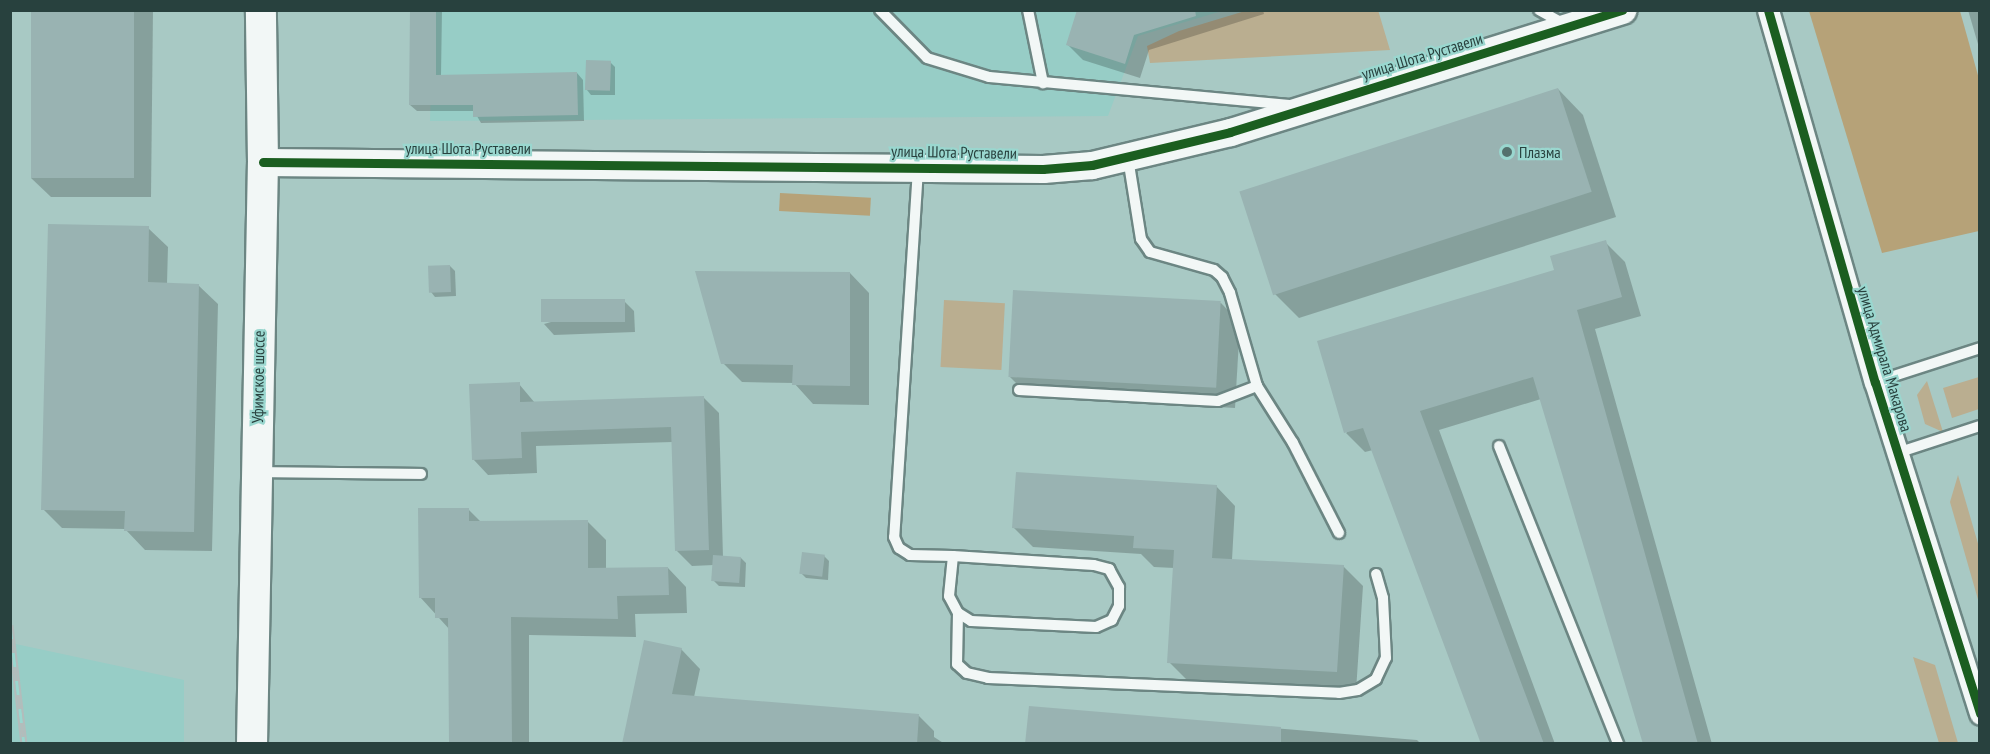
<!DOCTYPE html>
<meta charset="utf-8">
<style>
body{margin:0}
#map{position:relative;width:1990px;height:754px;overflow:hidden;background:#a8c9c4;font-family:"PT Sans Narrow",sans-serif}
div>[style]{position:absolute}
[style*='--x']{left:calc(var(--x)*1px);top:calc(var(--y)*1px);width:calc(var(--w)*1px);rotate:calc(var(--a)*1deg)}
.built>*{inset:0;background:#97cdc6}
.green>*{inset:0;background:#baae90;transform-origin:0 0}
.forest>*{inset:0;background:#b6a278;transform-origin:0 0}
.shadow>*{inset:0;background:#0003}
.building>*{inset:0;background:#99b3b2;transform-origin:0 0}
.roads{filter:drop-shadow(2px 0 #6c8683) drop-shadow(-2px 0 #6c8683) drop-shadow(0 2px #6c8683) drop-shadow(0 -2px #6c8683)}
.service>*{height:10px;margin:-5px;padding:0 5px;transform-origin:5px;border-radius:5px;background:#f2f7f6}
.minor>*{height:21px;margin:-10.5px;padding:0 10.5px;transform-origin:10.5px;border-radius:10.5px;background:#f2f7f6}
.tertiary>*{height:27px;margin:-13.5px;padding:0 13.5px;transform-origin:13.5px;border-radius:13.5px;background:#f2f7f6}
.secondary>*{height:30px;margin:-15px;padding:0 15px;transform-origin:15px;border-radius:15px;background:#f2f7f6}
.rail>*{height:7px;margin-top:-3.5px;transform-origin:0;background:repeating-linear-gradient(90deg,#9ad7cf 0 14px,#b3bcbb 0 28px);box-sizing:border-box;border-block:2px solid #b3bcbb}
.cycleway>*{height:9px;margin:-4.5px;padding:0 4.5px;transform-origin:4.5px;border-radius:4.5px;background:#1b5e20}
.dots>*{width:16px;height:16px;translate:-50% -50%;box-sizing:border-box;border:3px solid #9ad7cf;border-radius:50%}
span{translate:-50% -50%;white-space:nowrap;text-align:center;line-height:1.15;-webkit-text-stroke:4.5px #9ad7cf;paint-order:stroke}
.street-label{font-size:16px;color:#28413e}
.poi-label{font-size:16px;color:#28413e}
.left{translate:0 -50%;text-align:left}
.frame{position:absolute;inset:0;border:12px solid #28413e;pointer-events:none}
</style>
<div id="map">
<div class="built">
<div style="clip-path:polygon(433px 11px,1222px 11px,1138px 36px,1108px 116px,430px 121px)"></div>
<div style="clip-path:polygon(11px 643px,184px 680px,184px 743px,11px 743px)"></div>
</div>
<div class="green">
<div style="clip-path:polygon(1378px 10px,1390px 50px,1150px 63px,1147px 46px,1179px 31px,1245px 11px)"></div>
<div style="left:944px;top:300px;width:61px;height:67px;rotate:3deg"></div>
<div style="clip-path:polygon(1979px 377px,1979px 409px,1952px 418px,1943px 388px)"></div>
<div style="clip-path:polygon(1927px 381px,1943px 432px,1925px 424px,1917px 395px)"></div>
<div style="clip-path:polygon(1958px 475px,1979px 547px,1979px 603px,1950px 502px)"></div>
<div style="clip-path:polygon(1913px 657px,1935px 665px,1958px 743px,1939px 743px)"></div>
</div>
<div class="forest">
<div style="clip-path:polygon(1809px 11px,1960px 11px,1979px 79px,1979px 231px,1882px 253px)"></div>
<div style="left:780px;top:193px;width:91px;height:18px;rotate:3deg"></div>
</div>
<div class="shadow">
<div style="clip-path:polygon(33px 10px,153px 10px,151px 197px,51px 197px,31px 178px)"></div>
<div style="clip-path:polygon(411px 10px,442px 10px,441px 76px,577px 73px,583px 80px,584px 121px,481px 123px,474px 111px,417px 111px,410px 105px)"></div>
<div style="clip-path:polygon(1078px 10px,1263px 10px,1264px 14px,1149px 50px,1140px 78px,1083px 60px,1067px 44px)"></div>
<div style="clip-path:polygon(1968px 10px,1980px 10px,1980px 51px)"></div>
<div style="clip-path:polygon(610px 62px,615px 67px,615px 95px,591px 95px,587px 90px)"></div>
<div style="clip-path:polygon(1558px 89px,1583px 115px,1616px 217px,1299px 318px,1273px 292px)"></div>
<div style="clip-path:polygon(148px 228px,168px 247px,167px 284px,198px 285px,218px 304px,212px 551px,145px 550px,125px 529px,62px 528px,43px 509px)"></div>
<div style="clip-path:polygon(1605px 242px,1625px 262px,1641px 316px,1595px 329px,1712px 744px,1644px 744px,1541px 399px,1439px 430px,1555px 744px,1483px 744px,1373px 450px,1365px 452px,1346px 433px,1556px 271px)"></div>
<div style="clip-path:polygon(450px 266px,455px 271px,456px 296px,435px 297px,431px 292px)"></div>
<div style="clip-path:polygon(850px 273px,869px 293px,869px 405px,813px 404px,794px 383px,742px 382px,723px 363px)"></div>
<div style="clip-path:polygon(624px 301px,634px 311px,635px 332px,554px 335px,544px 324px)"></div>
<div style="clip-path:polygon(1221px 303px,1240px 323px,1235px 408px,1029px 396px,1009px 376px)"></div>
<div style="clip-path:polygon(519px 384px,535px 403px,703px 397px,719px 413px,723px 557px,741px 558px,746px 563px,745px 587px,719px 586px,714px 581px,714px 565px,692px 566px,677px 551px,673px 442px,536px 446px,537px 473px,488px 475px,473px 459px)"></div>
<div style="clip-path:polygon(1216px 486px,1235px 506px,1232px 560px,1343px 566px,1363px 586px,1356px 691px,1188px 681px,1169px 662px,1174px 568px,1154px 567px,1141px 554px,1033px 547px,1014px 528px)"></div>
<div style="clip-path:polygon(468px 509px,482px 523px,587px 521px,606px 540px,606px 569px,668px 568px,686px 587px,687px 613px,635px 614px,636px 637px,529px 635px,529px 744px,450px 744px,450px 630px,420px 597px)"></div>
<div style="clip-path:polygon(824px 556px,829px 561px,828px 580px,806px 578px,801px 573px)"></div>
<div style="clip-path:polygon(681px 649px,700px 669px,684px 744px,623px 744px)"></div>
<div style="clip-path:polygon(1030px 708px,1417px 740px,1421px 744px,1027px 744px)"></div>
<div style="clip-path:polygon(919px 716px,934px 731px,934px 737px,945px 744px,701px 744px)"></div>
</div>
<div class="building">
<div style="left:31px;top:10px;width:103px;height:168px"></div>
<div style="clip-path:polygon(410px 10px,436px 10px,436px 75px,577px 72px,578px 115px,473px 117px,473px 105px,409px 105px)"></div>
<div style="clip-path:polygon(1077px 10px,1195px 10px,1196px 16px,1134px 35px,1125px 64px,1066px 45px)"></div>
<div style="left:586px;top:60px;width:25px;height:30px;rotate:2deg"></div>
<div style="left:1558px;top:88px;width:109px;height:335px;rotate:72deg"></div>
<div style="clip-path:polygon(48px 224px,149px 226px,148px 282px,199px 284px,194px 532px,124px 531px,125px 511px,41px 510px)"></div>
<div style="clip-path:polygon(1606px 240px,1622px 297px,1577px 310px,1698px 744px,1643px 744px,1533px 377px,1420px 411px,1544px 744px,1481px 744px,1363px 428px,1344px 433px,1317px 341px,1554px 270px,1550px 256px)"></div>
<div style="left:450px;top:265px;width:27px;height:22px;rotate:88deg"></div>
<div style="clip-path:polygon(695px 271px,850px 272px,850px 386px,792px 385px,793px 365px,721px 364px)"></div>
<div style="left:1013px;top:290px;width:208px;height:87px;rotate:3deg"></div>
<div style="left:625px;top:299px;width:23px;height:84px;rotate:90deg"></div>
<div style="clip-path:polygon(520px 382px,520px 402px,704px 396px,709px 550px,675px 551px,671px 427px,521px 432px,522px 458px,472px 460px,469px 384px)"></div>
<div style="clip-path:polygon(1016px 472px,1217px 485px,1212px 558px,1344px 565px,1337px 672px,1167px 663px,1174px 550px,1133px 548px,1134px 536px,1012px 528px)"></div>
<div style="clip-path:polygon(418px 508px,469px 508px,469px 521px,588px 520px,588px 568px,668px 567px,669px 595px,617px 596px,618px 619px,511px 617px,512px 744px,449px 744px,448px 618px,435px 618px,435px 598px,419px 598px)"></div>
<div style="left:802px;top:552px;width:23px;height:22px;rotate:7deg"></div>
<div style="left:713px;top:555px;width:28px;height:26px;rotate:4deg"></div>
<div style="clip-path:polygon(644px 640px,682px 648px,672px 694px,919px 714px,917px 744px,622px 744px)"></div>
<div style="clip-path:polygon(1029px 706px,1281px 727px,1281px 744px,1025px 744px)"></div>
</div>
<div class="roads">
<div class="service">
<div style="--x:880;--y:10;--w:67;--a:45.6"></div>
<div style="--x:927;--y:58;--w:65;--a:17"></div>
<div style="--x:989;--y:77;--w:302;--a:5.3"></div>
<div style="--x:1028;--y:10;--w:75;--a:78.4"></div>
<div style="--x:1539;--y:10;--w:26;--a:29"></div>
<div style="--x:1128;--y:158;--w:82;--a:80.9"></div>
<div style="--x:1141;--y:239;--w:16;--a:55"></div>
<div style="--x:1150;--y:252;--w:66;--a:15.7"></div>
<div style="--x:1214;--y:270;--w:11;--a:41"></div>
<div style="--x:1222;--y:277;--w:18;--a:63"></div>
<div style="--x:1230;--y:293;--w:97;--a:73.8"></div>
<div style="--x:1257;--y:386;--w:67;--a:57.7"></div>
<div style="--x:1293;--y:443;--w:101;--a:62.9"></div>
<div style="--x:918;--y:169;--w:369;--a:93.7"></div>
<div style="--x:894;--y:537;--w:12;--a:66"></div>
<div style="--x:899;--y:548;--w:13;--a:32"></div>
<div style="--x:910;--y:555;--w:43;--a:1.3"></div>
<div style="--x:953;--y:556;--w:141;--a:3.7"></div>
<div style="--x:1094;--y:565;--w:16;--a:15"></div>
<div style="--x:1109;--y:569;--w:21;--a:61"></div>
<div style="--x:1119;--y:587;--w:19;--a:90"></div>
<div style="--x:1119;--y:606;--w:16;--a:117"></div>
<div style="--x:1112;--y:620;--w:17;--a:156"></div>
<div style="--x:1096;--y:627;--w:125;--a:-177.3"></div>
<div style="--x:971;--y:621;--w:15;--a:-148"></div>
<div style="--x:958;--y:613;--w:19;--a:-118"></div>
<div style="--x:949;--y:596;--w:40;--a:-84.3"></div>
<div style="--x:1875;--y:382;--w:110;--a:-17.9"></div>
<div style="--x:1019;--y:390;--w:199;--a:3.2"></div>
<div style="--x:1218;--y:401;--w:42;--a:-21"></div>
<div style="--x:1499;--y:446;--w:321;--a:68.2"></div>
<div style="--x:1897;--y:453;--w:87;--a:-18"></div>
<div style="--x:258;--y:472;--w:163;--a:0.7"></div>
<div style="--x:958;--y:613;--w:51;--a:91.1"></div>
<div style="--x:957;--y:664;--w:13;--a:42"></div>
<div style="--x:967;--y:673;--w:22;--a:13"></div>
<div style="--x:988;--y:678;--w:351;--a:2.4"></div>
<div style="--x:1339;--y:693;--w:19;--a:-9"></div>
<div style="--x:1358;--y:690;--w:21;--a:-31"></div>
<div style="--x:1376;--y:679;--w:23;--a:-65"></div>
<div style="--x:1386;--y:658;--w:60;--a:-92.9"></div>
<div style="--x:1383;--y:598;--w:25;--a:-106"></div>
</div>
<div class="minor">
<div style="--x:1768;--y:10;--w:387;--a:74"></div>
<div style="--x:1875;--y:382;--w:348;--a:72.4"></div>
</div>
<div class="tertiary">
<div style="--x:263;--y:162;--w:780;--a:0.51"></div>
<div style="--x:1043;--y:169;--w:49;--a:-4.7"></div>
<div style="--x:1092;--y:165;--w:142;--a:-13.4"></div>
<div style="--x:1230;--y:132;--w:411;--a:-17.3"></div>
</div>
<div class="secondary">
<div style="--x:252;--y:744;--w:582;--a:-88.92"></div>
<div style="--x:263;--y:162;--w:152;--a:-90.8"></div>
</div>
</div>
<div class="rail">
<div style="--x:10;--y:625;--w:120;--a:83.3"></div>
</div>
<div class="cycleway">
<div style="--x:1768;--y:10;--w:387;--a:74"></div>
<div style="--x:1875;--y:382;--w:348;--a:72.4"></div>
<div style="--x:263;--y:162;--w:780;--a:0.51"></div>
<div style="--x:1043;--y:169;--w:49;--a:-4.7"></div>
<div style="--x:1092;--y:165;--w:142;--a:-13.4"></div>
<div style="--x:1230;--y:132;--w:411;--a:-17.3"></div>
</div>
<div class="dots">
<div style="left:1507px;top:152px;background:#55716d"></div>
</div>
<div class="street-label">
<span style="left:1422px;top:56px;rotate:-17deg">улица Шота Руставели</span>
<span style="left:468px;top:148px">улица Шота Руставели</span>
<span style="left:954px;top:152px;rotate:1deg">улица Шота Руставели</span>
<span style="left:1885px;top:359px;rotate:73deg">улица Адмирала Макарова</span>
<span style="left:258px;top:377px;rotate:-89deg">Уфимское шоссе</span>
</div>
<div class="poi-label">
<span class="left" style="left:1519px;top:152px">Плазма</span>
</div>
<div class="frame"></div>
</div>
